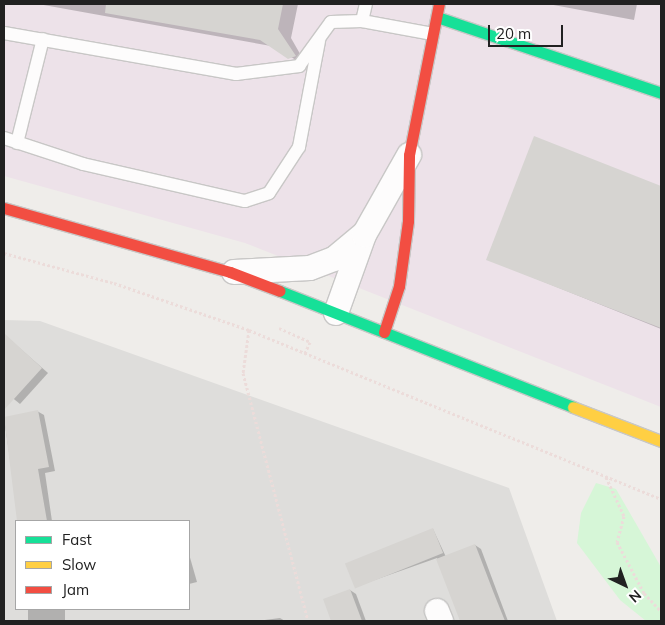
<!DOCTYPE html>
<style>
body{margin:0}
#map{position:relative;width:665px;height:625px;overflow:hidden;background:#efedea;font-family:Mulish,sans-serif}
div>[style]{position:absolute}
[style*='--x']{left:calc(var(--x)*1px);top:calc(var(--y)*1px);width:calc(var(--w)*1px);rotate:calc(var(--a)*1deg)}
.residential>*{inset:0;background:#dedddb}
.industrial>*{inset:0;background:#ede2e9}
.park>*{inset:0;background:#d6f6d7}
.shadow>*{inset:0;background:#0003;transform-origin:0 0}
.building>*{inset:0;background:#d6d4d1;transform-origin:0 0}
.path>*{height:3px;margin-top:-1.5px;transform-origin:0;background:repeating-linear-gradient(90deg,#ecdcda 0 2.5px,transparent 0 5px)}
.roads{filter:drop-shadow(1px 0 #c8c7c6) drop-shadow(-1px 0 #c8c7c6) drop-shadow(0 1px #c8c7c6) drop-shadow(0 -1px #c8c7c6)}
.lane>*{height:12px;margin:-6px;padding:0 6px;transform-origin:6px;border-radius:6px;background:#fdfcfc}
.street>*{height:24px;margin:-12px;padding:0 12px;transform-origin:12px;border-radius:12px;background:#fdfcfc}
.fast>*{height:11px;margin:-5.5px;padding:0 5.5px;transform-origin:5.5px;border-radius:5.5px;background:#16e098}
.slow>*{height:11px;margin:-5.5px;padding:0 5.5px;transform-origin:5.5px;border-radius:5.5px;background:#ffcf43}
.jam>*{height:11px;margin:-5.5px;padding:0 5.5px;transform-origin:5.5px;border-radius:5.5px;background:#f24e42}
span{translate:-50% -50%;white-space:nowrap;text-align:center;line-height:1.15;-webkit-text-stroke:5px #fff;paint-order:stroke}
.frame{position:absolute;inset:0;border:5px solid #212121;pointer-events:none}
.legend{position:absolute;left:15px;top:520px;width:175px;height:90px;box-sizing:border-box;background:#fff;border:1px solid #a6a6a6;margin:0;padding:6px 9px;list-style:none;font-size:15px;color:#212121}
.legend li{display:flex;align-items:center;gap:10px;height:25px}
.legend b{width:25px;border:1px solid #a6a6a6}
.north{position:absolute;left:600px;top:560px;width:50px;height:50px;-webkit-text-stroke:4px #fff;paint-order:stroke;rotate:138deg;font-size:14px;font-weight:700;line-height:20px;text-align:center;color:#212121}
.north::after{content:'';display:block;margin:auto;width:18px;height:22px;background:#212121;clip-path:polygon(50% 0,100% 100%,50% 72%,0 100%)}
.scale{position:absolute;left:488px;top:25px;width:75px;height:22px;box-sizing:border-box;border:2px solid #212121;border-top:0;padding-left:6px;font-size:15px;line-height:18px;white-space:nowrap;color:#212121;-webkit-text-stroke:4px #fff;paint-order:stroke}
</style>
<div id="map">
<div class="residential">
<div style="clip-path:polygon(evenodd,4px 320px,40px 321px,509px 488px,557px 621px,4px 621px,4px 320px,16px 521px,189px 521px,189px 609px,16px 609px,16px 521px)"></div>
</div>
<div class="industrial">
<div style="clip-path:polygon(4px 4px,661px 4px,661px 407px,245px 243px,4px 176px)"></div>
</div>
<div class="park">
<div style="clip-path:polygon(596px 483px,616px 489px,661px 567px,661px 621px,646px 621px,620px 600px,577px 543px,581px 513px)"></div>
</div>
<div class="shadow">
<div style="clip-path:polygon(38px 4px,298px 4px,291px 38px,307px 66px,271px 46px)"></div>
<div style="clip-path:polygon(548px 4px,637px 4px,634px 20px)"></div>
<div style="clip-path:polygon(535px 138px,661px 187px,661px 329px,487px 259px)"></div>
<div style="clip-path:polygon(7px 337px,48px 373px,20px 404px,4px 391px)"></div>
<div style="clip-path:polygon(37px 411px,44px 415px,55px 471px,45px 473px,52px 521px,19px 521px,4px 418px)"></div>
<div style="clip-path:polygon(433px 529px,446px 557px,475px 545px,481px 549px,508px 621px,476px 621px,468px 601px,453px 600px,437px 558px,355px 587px)"></div>
<div style="clip-path:polygon(189px 554px,197px 582px,189px 584px)"></div>
<div style="clip-path:polygon(350px 590px,356px 594px,366px 621px,333px 621px,325px 599px)"></div>
<div style="left:28px;top:609px;width:37px;height:12px"></div>
<div style="clip-path:polygon(280px 618px,285px 621px,257px 621px)"></div>
</div>
<div class="building">
<div style="clip-path:polygon(106px 4px,283px 4px,278px 29px,296px 56px,288px 59px,260px 40px,105px 13px)"></div>
<div style="clip-path:polygon(534px 136px,661px 186px,661px 328px,486px 260px)"></div>
<div style="clip-path:polygon(4px 333px,42px 368px,4px 410px)"></div>
<div style="clip-path:polygon(38px 410px,49px 467px,38px 469px,47px 521px,17px 521px,4px 417px)"></div>
<div style="left:433px;top:528px;width:27px;height:95px;rotate:68deg"></div>
<div style="clip-path:polygon(475px 544px,493px 591px,505px 621px,460px 621px,436px 559px)"></div>
<div style="clip-path:polygon(350px 589px,362px 621px,331px 621px,323px 599px)"></div>
</div>
<div class="path">
<div style="--x:4;--y:253;--w:114;--a:15.3"></div>
<div style="--x:114;--y:283;--w:143;--a:19.2"></div>
<div style="--x:249;--y:330;--w:445;--a:22.3"></div>
<div style="--x:279;--y:328;--w:34;--a:24"></div>
<div style="--x:310;--y:342;--w:12;--a:114"></div>
<div style="--x:249;--y:330;--w:43;--a:97.9"></div>
<div style="--x:243;--y:373;--w:256;--a:75.3"></div>
<div style="--x:606;--y:477;--w:43;--a:65.2"></div>
<div style="--x:624;--y:516;--w:27;--a:105"></div>
<div style="--x:617;--y:542;--w:58;--a:62.1"></div>
<div style="--x:644;--y:593;--w:25;--a:47"></div>
</div>
<div class="roads">
<div class="lane">
<div style="--x:362;--y:21;--w:17;--a:-77"></div>
<div style="--x:4;--y:33;--w:236;--a:10"></div>
<div style="--x:236;--y:74;--w:64;--a:-7.2"></div>
<div style="--x:299;--y:66;--w:54;--a:-54"></div>
<div style="--x:331;--y:22;--w:31;--a:-2"></div>
<div style="--x:362;--y:21;--w:72;--a:10.4"></div>
<div style="--x:4;--y:138;--w:83;--a:18.2"></div>
<div style="--x:83;--y:164;--w:166;--a:12.9"></div>
<div style="--x:245;--y:201;--w:25;--a:-18"></div>
<div style="--x:269;--y:193;--w:55;--a:-56.9"></div>
<div style="--x:299;--y:147;--w:108;--a:-79.3"></div>
<div style="--x:17;--y:143;--w:107;--a:-76"></div>
</div>
<div class="street">
<div style="--x:234;--y:272;--w:76;--a:-3"></div>
<div style="--x:310;--y:268;--w:26;--a:-21"></div>
<div style="--x:334;--y:259;--w:38;--a:-40"></div>
<div style="--x:336;--y:313;--w:83;--a:-70.3"></div>
<div style="--x:364;--y:235;--w:92;--a:-60.6"></div>
<div style="--x:437;--y:611;--w:11;--a:68"></div>
</div>
<div class="fast">
<div style="--x:437;--y:17;--w:237;--a:18.7"></div>
<div style="--x:280;--y:291;--w:315;--a:21.6"></div>
</div>
<div class="slow">
<div style="--x:573;--y:407;--w:94;--a:21.1"></div>
</div>
<div class="jam">
<div style="--x:4;--y:208;--w:235;--a:15.8"></div>
<div style="--x:230;--y:272;--w:53;--a:20.8"></div>
<div style="--x:384;--y:332;--w:48;--a:-71.9"></div>
<div style="--x:399;--y:286;--w:66;--a:-82.1"></div>
<div style="--x:408;--y:221;--w:66;--a:-89.1"></div>
<div style="--x:409;--y:155;--w:154;--a:-78.8"></div>
</div>
</div>
<div class="frame"></div>
<ul class="legend">
<li><b style="height:6px;background:#16e098"></b>Fast</li>
<li><b style="height:6px;background:#ffcf43"></b>Slow</li>
<li><b style="height:6px;background:#f24e42"></b>Jam</li>
</ul>
<div class="north">N</div>
<div class="scale">20 m</div>
</div>
